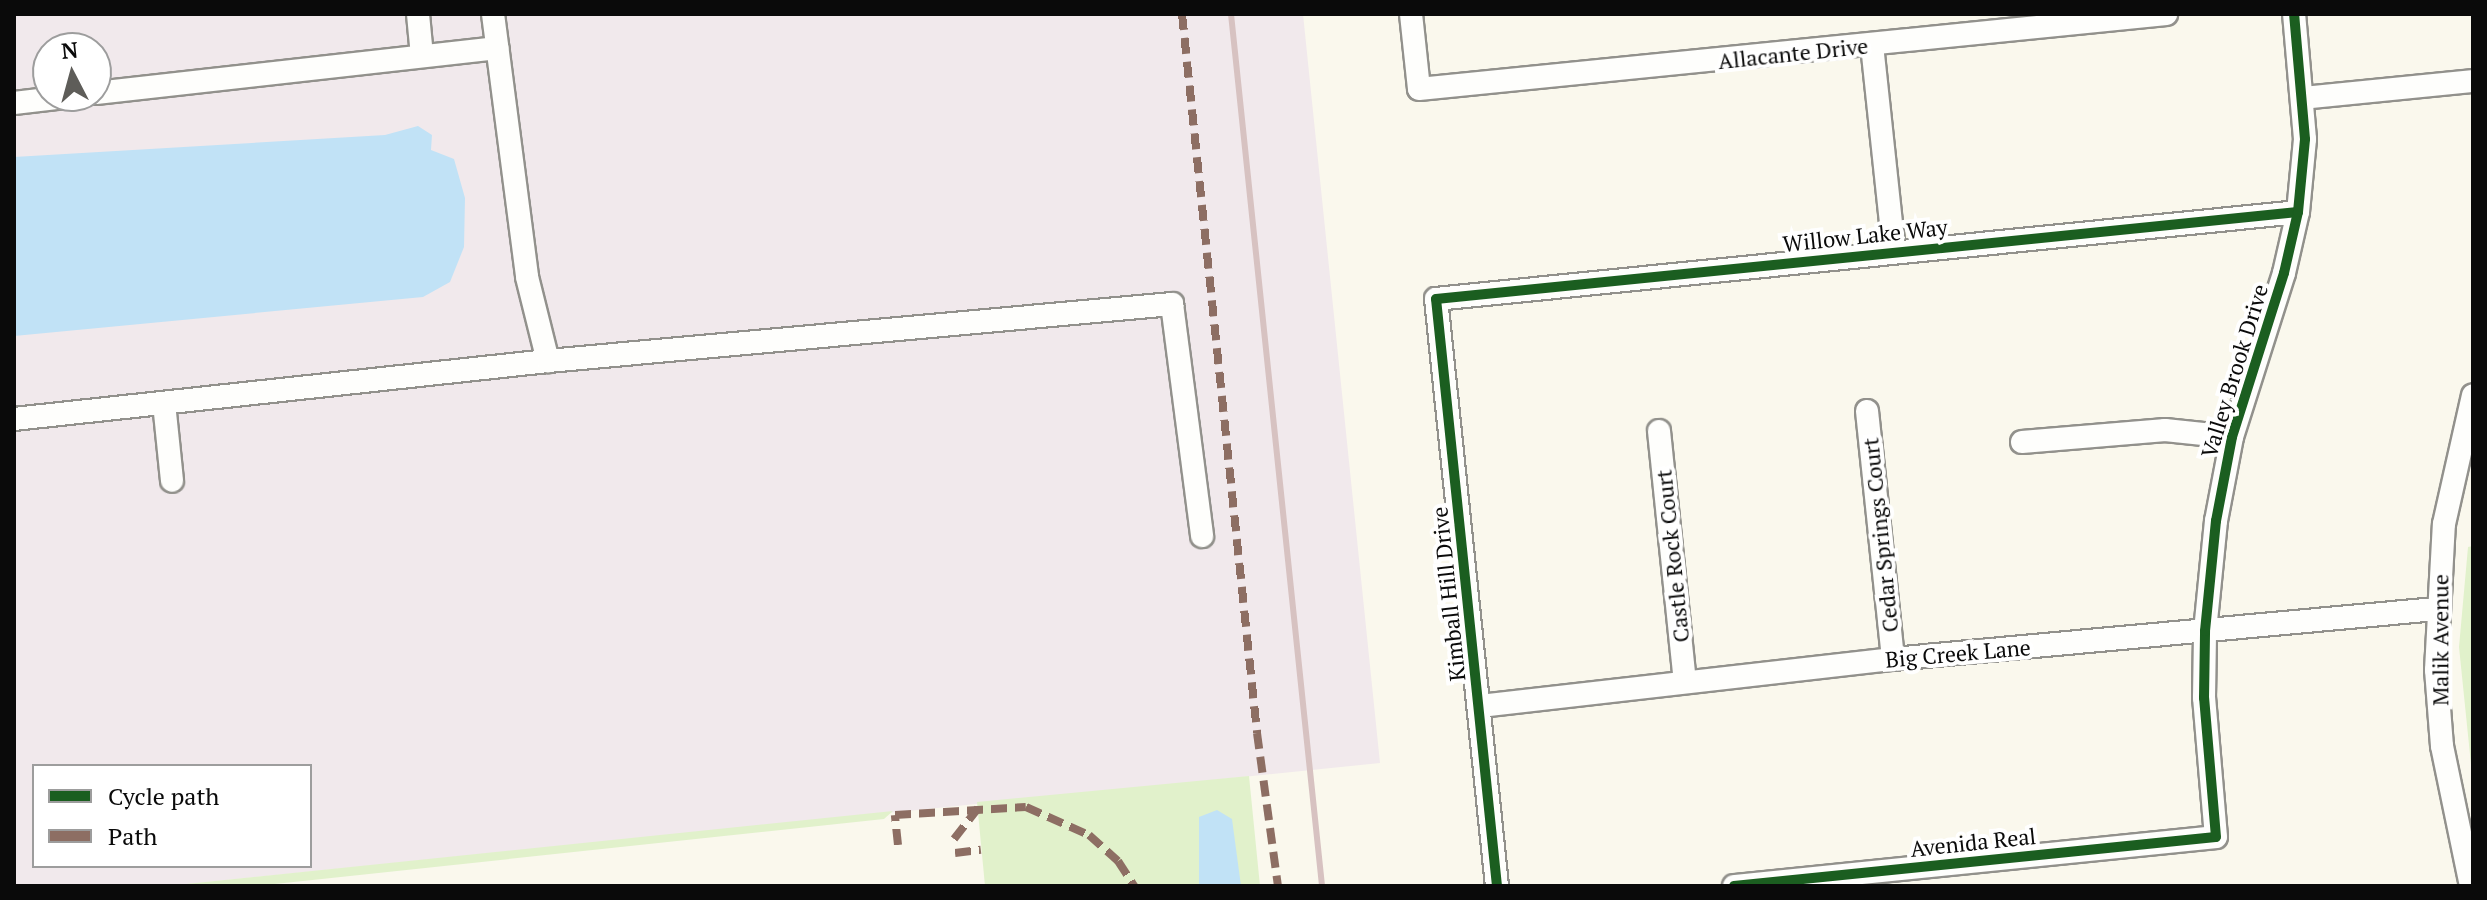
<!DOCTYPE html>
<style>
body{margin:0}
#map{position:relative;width:2487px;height:900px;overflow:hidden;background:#faf8ed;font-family:"PT Serif",serif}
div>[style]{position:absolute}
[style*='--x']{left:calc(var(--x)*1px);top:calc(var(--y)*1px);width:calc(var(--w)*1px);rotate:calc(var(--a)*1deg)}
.industrial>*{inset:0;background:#f1e9ec}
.green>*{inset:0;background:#e1f1cb}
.water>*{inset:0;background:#c1e2f6}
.roads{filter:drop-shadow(2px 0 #92918c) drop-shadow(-2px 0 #92918c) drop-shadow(0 2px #92918c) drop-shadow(0 -2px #92918c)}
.minor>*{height:22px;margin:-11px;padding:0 11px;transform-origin:11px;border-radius:11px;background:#fefefc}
.rail>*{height:6px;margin:-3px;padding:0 3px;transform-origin:3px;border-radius:3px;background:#d7c2c1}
.quiet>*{height:8px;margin-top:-4px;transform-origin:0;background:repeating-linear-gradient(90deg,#8d6e63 0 16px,transparent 0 24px)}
.cycleway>*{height:10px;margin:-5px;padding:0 5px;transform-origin:5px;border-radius:5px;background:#1b5e20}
span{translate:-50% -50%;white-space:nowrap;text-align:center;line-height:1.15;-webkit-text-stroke:8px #fff;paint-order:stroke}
.street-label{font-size:22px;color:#0a0a0a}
.frame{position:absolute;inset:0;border:16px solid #0a0a0a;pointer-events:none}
.legend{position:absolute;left:32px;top:764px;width:280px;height:104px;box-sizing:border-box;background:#fff;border:2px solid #9d9d9d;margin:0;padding:10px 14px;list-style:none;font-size:24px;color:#0a0a0a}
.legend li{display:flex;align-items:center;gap:16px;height:40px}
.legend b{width:40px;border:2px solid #9d9d9d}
.north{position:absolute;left:32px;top:32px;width:80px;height:80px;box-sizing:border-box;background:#fff;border:2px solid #9d9d9d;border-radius:50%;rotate:354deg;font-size:22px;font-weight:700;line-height:32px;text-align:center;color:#0a0a0a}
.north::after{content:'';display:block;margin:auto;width:28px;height:36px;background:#5e5d59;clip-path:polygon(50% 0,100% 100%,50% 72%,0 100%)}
</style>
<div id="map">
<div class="industrial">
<div style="clip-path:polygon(evenodd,14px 14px,1303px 14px,1380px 763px,167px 886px,14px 886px,14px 14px,48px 48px,96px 48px,96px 96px,48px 96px,48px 48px,14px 14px,34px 766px,310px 766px,310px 866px,34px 866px,34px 766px)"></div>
</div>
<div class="green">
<div style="clip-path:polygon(2473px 546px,2473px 784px,2459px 647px,2468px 547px)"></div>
<div style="clip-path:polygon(1249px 776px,1260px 886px,985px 886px,977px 802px)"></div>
<div style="clip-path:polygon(893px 811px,884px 819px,256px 886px,167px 886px)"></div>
</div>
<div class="water">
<div style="clip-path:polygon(418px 126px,432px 135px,431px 150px,454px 159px,465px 198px,464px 247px,450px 282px,423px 297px,14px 336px,14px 157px,385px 135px)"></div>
<div style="clip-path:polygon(1217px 810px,1232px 819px,1241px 886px,1199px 886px,1199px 817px)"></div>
</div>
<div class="roads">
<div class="minor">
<div style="--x:418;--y:14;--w:42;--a:84.6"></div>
<div style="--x:493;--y:14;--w:265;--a:82.6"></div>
<div style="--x:527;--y:277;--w:87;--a:76"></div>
<div style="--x:1411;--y:14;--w:75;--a:83.9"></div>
<div style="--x:1419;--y:89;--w:751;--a:-5.73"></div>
<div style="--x:1872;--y:45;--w:208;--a:83.9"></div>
<div style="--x:96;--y:93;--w:404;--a:-6.4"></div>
<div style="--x:2302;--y:98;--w:172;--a:-5.7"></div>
<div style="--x:14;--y:103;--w:60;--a:-6.7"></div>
<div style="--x:164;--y:403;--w:78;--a:84.1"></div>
<div style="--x:1867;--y:411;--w:249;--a:84"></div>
<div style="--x:14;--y:419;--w:537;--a:-6.2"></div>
<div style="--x:548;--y:361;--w:627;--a:-5.22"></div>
<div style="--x:1172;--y:304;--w:234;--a:82.6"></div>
<div style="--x:1659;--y:431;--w:251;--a:84.1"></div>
<div style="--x:2022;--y:442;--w:144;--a:-4.8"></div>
<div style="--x:2165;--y:430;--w:67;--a:6"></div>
<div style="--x:1480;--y:706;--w:416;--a:-6.5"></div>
<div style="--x:1893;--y:659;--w:545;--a:-5.26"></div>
<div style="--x:1497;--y:886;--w:590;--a:-95.93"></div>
<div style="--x:1436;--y:299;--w:866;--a:-5.76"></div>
<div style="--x:1734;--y:886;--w:484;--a:-5.8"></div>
<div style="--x:2216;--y:837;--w:140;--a:-94.9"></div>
<div style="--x:2204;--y:698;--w:67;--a:-89.1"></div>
<div style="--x:2205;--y:631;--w:111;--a:-84.3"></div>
<div style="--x:2216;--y:521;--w:86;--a:-79.2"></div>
<div style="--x:2232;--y:437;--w:172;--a:-72.4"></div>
<div style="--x:2284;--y:273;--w:63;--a:-77.1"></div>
<div style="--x:2298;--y:212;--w:73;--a:-84.5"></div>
<div style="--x:2305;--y:139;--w:125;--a:-95"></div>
<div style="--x:2471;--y:886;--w:143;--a:-101.7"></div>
<div style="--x:2442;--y:746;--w:76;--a:-94.5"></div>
<div style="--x:2436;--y:670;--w:146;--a:-86.9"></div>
<div style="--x:2444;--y:524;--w:132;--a:-77.3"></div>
</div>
</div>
<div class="rail">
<div style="--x:1231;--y:14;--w:877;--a:84.04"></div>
</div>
<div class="quiet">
<div style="--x:1182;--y:14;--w:723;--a:84.04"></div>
<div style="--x:1257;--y:733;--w:154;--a:82.2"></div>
<div style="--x:954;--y:839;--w:39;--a:-52"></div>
<div style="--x:898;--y:845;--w:30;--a:-96"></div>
<div style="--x:895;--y:815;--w:131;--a:-3.5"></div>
<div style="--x:1026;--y:807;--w:69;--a:24"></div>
<div style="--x:1089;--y:835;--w:39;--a:42"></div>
<div style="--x:1118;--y:861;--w:30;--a:57"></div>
<div style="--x:955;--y:853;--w:26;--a:-7"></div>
</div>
<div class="cycleway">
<div style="--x:1497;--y:886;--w:590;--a:-95.93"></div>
<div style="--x:1436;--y:299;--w:866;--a:-5.76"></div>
<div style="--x:1734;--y:886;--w:484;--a:-5.8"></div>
<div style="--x:2216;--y:837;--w:140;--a:-94.9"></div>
<div style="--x:2204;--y:698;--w:67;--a:-89.1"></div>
<div style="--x:2205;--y:631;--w:111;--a:-84.3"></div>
<div style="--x:2216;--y:521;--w:86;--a:-79.2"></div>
<div style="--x:2232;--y:437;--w:172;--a:-72.4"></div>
<div style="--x:2284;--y:273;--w:63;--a:-77.1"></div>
<div style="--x:2298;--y:212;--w:73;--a:-84.5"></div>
<div style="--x:2305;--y:139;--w:125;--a:-95"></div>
</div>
<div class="street-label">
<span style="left:1793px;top:53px;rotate:-6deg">Allacante Drive</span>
<span style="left:1865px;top:235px;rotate:-6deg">Willow Lake Way</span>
<span style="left:2234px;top:371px;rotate:-73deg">Valley Brook Drive</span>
<span style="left:1880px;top:535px;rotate:-96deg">Cedar Springs Court</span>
<span style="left:1672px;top:556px;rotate:-96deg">Castle Rock Court</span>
<span style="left:1448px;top:594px;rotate:-96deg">Kimball Hill Drive</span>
<span style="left:2440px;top:640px;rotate:-90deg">Malik Avenue</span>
<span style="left:1958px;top:653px;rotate:-5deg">Big Creek Lane</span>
<span style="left:1973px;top:842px;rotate:-6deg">Avenida Real</span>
</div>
<div class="frame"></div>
<ul class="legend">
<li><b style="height:10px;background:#1b5e20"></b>Cycle path</li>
<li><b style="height:10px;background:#8d6e63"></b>Path</li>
</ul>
<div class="north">N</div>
</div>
